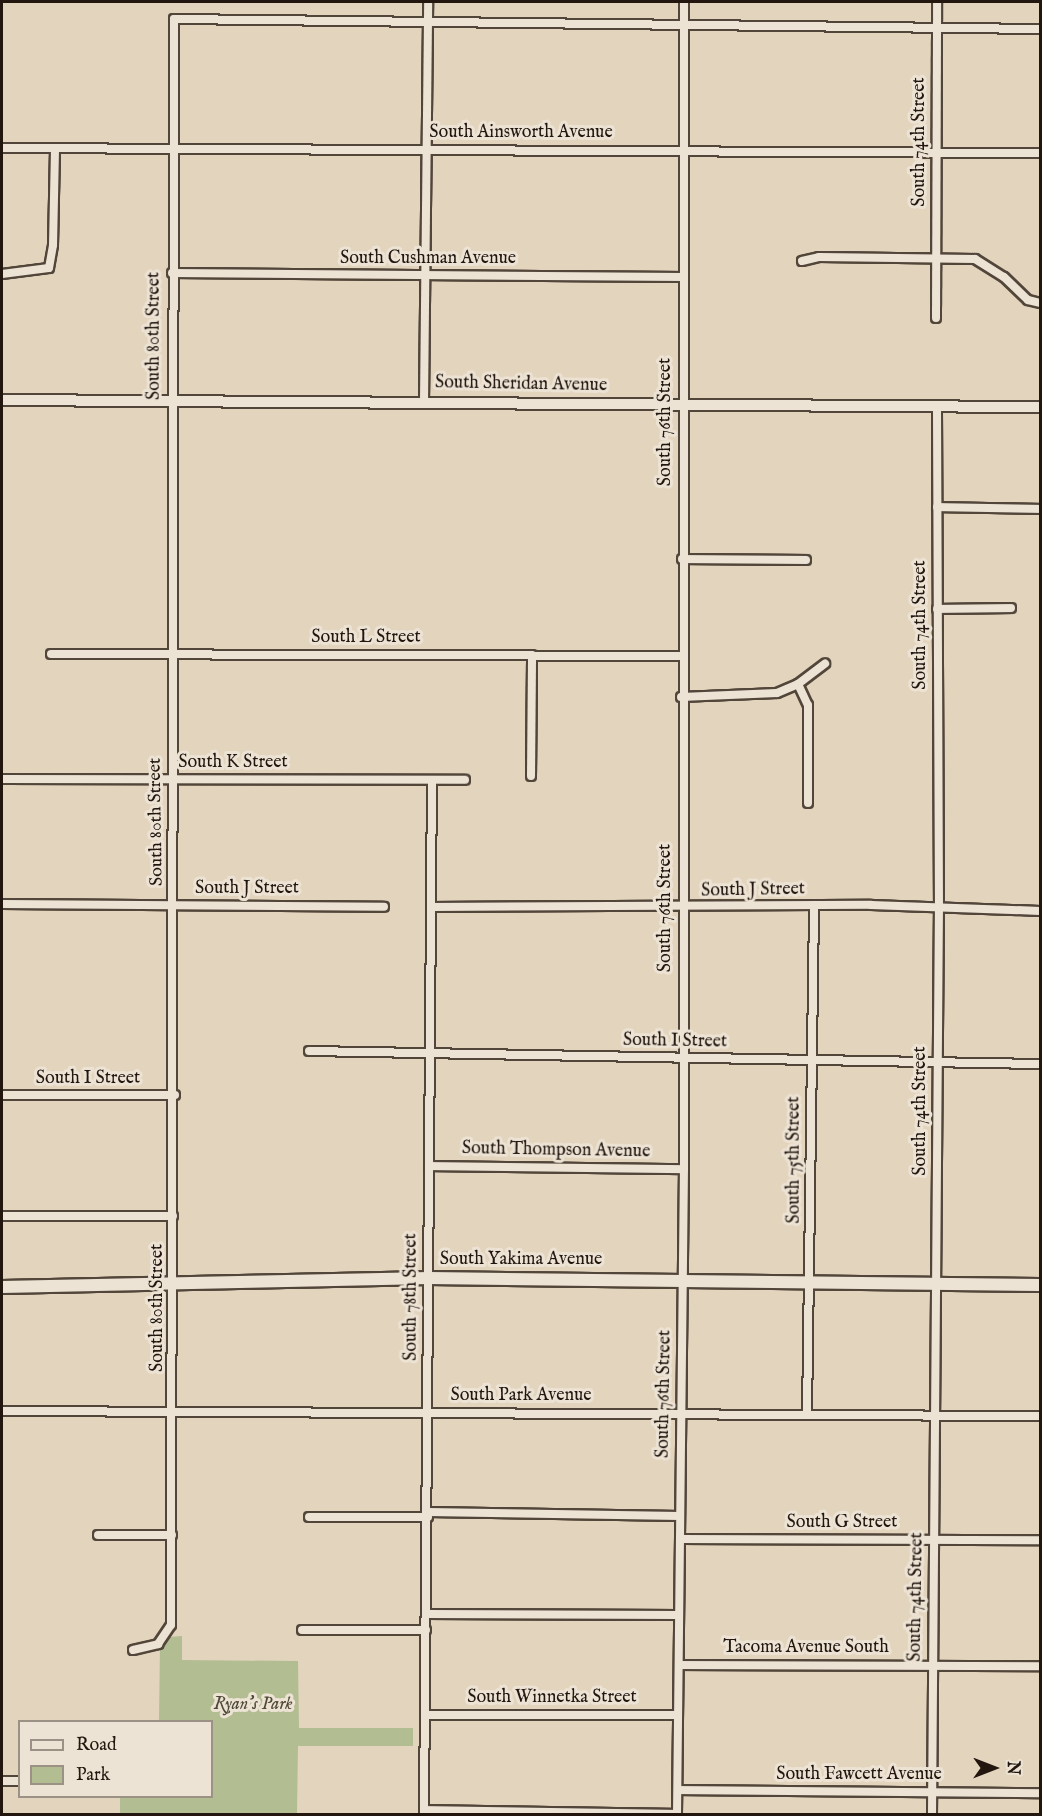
<!DOCTYPE html>
<style>
body{margin:0}
#map{position:relative;width:1042px;height:1816px;overflow:hidden;background:#e3d4bd;font-family:"IM FELL English",serif}
div>[style]{position:absolute}
[style*='--x']{left:calc(var(--x)*1px);top:calc(var(--y)*1px);width:calc(var(--w)*1px);rotate:calc(var(--a)*1deg)}
.green>*{inset:0;background:#b3bd92}
.roads{filter:drop-shadow(2px 0 #52463a) drop-shadow(-2px 0 #52463a) drop-shadow(0 2px #52463a) drop-shadow(0 -2px #52463a)}
.minor>*{height:8px;margin:-4px;padding:0 4px;transform-origin:4px;border-radius:4px;background:#ede3d4}
.tertiary>*{height:10px;margin:-5px;padding:0 5px;transform-origin:5px;border-radius:5px;background:#ede3d4}
.secondary>*{height:12px;margin:-6px;padding:0 6px;transform-origin:6px;border-radius:6px;background:#ede3d4}
span{translate:-50% -50%;white-space:nowrap;text-align:center;line-height:1.15;-webkit-text-stroke:6px #ede3d4;paint-order:stroke}
.street-label{font-size:18px;color:#22160f}
.park-label{font-size:18px;color:#4e4836;font-style:italic}
.frame{position:absolute;inset:0;border:3px solid #22160f;pointer-events:none}
.legend{position:absolute;left:18px;top:1720px;width:195px;height:78px;box-sizing:border-box;background:#ede3d4;border:2px solid #9c9185;margin:0;padding:8px 10px;list-style:none;font-size:18px;color:#22160f}
.legend li{display:flex;align-items:center;gap:12px;height:30px}
.legend b{width:30px;border:2px solid #9c9185}
.north{position:absolute;left:964px;top:1738px;width:60px;height:60px;-webkit-text-stroke:4px #ede3d4;paint-order:stroke;rotate:90deg;font-size:16px;font-weight:700;line-height:24px;text-align:center;color:#22160f}
.north::after{content:'';display:block;margin:auto;width:21px;height:27px;background:#22160f;clip-path:polygon(50% 0,100% 100%,50% 72%,0 100%)}
</style>
<div id="map">
<div class="green">
<div style="clip-path:polygon(182px 1636px,182px 1660px,298px 1661px,299px 1728px,413px 1728px,413px 1746px,298px 1746px,297px 1814px,120px 1814px,120px 1797px,212px 1796px,212px 1722px,159px 1721px,160px 1645px,169px 1637px)"></div>
</div>
<div class="roads">
<div class="minor">
<div style="--x:2;--y:148;--w:1038;--a:0.28"></div>
<div style="--x:802;--y:261;--w:17;--a:-13"></div>
<div style="--x:819;--y:257;--w:156;--a:0.7"></div>
<div style="--x:975;--y:259;--w:34;--a:32"></div>
<div style="--x:1004;--y:277;--w:33;--a:44"></div>
<div style="--x:1028;--y:300;--w:12;--a:14"></div>
<div style="--x:172;--y:273;--w:512;--a:0.45"></div>
<div style="--x:2;--y:274;--w:47;--a:-7.3"></div>
<div style="--x:49;--y:268;--w:23;--a:-80"></div>
<div style="--x:53;--y:245;--w:97;--a:-88.8"></div>
<div style="--x:936;--y:318;--w:316;--a:-89.8"></div>
<div style="--x:424;--y:401;--w:399;--a:-89.4"></div>
<div style="--x:937;--y:507;--w:103;--a:1.1"></div>
<div style="--x:682;--y:559;--w:124;--a:0.5"></div>
<div style="--x:937;--y:609;--w:74;--a:-0.8"></div>
<div style="--x:51;--y:654;--w:630;--a:0.18"></div>
<div style="--x:798;--y:684;--w:23;--a:65"></div>
<div style="--x:808;--y:705;--w:98;--a:90"></div>
<div style="--x:681;--y:697;--w:96;--a:-2.4"></div>
<div style="--x:777;--y:693;--w:23;--a:-23"></div>
<div style="--x:798;--y:684;--w:34;--a:-37"></div>
<div style="--x:531;--y:776;--w:121;--a:-89.5"></div>
<div style="--x:2;--y:779;--w:463;--a:0.1"></div>
<div style="--x:2;--y:904;--w:382;--a:0.4"></div>
<div style="--x:431;--y:907;--w:440;--a:-0.3"></div>
<div style="--x:871;--y:905;--w:169;--a:2"></div>
<div style="--x:309;--y:1051;--w:731;--a:1.02"></div>
<div style="--x:2;--y:1095;--w:173;--a:0"></div>
<div style="--x:429;--y:1166;--w:255;--a:0.7"></div>
<div style="--x:2;--y:1216;--w:171;--a:0"></div>
<div style="--x:2;--y:1411;--w:1038;--a:0.28"></div>
<div style="--x:807;--y:1415;--w:508;--a:-89.21"></div>
<div style="--x:428;--y:1512;--w:252;--a:0.9"></div>
<div style="--x:309;--y:1517;--w:119;--a:0"></div>
<div style="--x:98;--y:1535;--w:74;--a:0"></div>
<div style="--x:680;--y:1539;--w:360;--a:0.2"></div>
<div style="--x:426;--y:1614;--w:253;--a:0.2"></div>
<div style="--x:302;--y:1630;--w:124;--a:0"></div>
<div style="--x:133;--y:1650;--w:26;--a:-13"></div>
<div style="--x:158;--y:1644;--w:23;--a:-56"></div>
<div style="--x:171;--y:1625;--w:1606;--a:-89.89"></div>
<div style="--x:174;--y:19;--w:866;--a:0.66"></div>
<div style="--x:679;--y:1665;--w:361;--a:0.2"></div>
<div style="--x:425;--y:1715;--w:253;--a:0"></div>
<div style="--x:2;--y:1781;--w:18;--a:0"></div>
<div style="--x:678;--y:1790;--w:362;--a:0.5"></div>
<div style="--x:424;--y:1810;--w:253;--a:0.9"></div>
<div style="--x:424;--y:1814;--w:1034;--a:-89.56"></div>
<div style="--x:677;--y:1814;--w:645;--a:-89.38"></div>
<div style="--x:684;--y:1169;--w:1167;--a:-90"></div>
<div style="--x:932;--y:1814;--w:904;--a:-89.56"></div>
<div style="--x:939;--y:910;--w:503;--a:-90.23"></div>
</div>
<div class="tertiary">
<div style="--x:2;--y:400;--w:1038;--a:0.39"></div>
</div>
<div class="secondary">
<div style="--x:2;--y:1287;--w:427;--a:-1.2"></div>
<div style="--x:429;--y:1278;--w:611;--a:0.66"></div>
</div>
</div>
<div class="street-label">
<span style="left:521px;top:133px">South Ainsworth Avenue</span>
<span style="left:920px;top:142px;rotate:-90deg">South 74th Street</span>
<span style="left:428px;top:259px">South Cushman Avenue</span>
<span style="left:155px;top:336px;rotate:-90deg">South 80th Street</span>
<span style="left:521px;top:385px;rotate:1deg">South Sheridan Avenue</span>
<span style="left:666px;top:422px;rotate:-90deg">South 76th Street</span>
<span style="left:921px;top:625px;rotate:-90deg">South 74th Street</span>
<span style="left:366px;top:638px">South L Street</span>
<span style="left:233px;top:763px">South K Street</span>
<span style="left:157px;top:822px;rotate:-91deg">South 80th Street</span>
<span style="left:247px;top:889px">South J Street</span>
<span style="left:753px;top:891px;rotate:-1deg">South J Street</span>
<span style="left:666px;top:908px;rotate:-90deg">South 76th Street</span>
<span style="left:675px;top:1042px;rotate:1deg">South I Street</span>
<span style="left:88px;top:1079px">South I Street</span>
<span style="left:921px;top:1111px;rotate:-90deg">South 74th Street</span>
<span style="left:556px;top:1151px;rotate:1deg">South Thompson Avenue</span>
<span style="left:795px;top:1160px;rotate:-90deg">South 75th Street</span>
<span style="left:521px;top:1260px">South Yakima Avenue</span>
<span style="left:412px;top:1297px;rotate:-90deg">South 78th Street</span>
<span style="left:158px;top:1308px;rotate:-90deg">South 80th Street</span>
<span style="left:665px;top:1394px;rotate:-89deg">South 76th Street</span>
<span style="left:521px;top:1396px">South Park Avenue</span>
<span style="left:842px;top:1523px">South G Street</span>
<span style="left:917px;top:1597px;rotate:-89deg">South 74th Street</span>
<span style="left:806px;top:1648px">Tacoma Avenue South</span>
<span style="left:552px;top:1698px">South Winnetka Street</span>
<span style="left:859px;top:1775px">South Fawcett Avenue</span>
</div>
<div class="park-label">
<span style="left:253px;top:1705px">Ryan's Park</span>
</div>
<div class="frame"></div>
<ul class="legend">
<li><b style="height:8px;background:#ede3d4"></b>Road</li>
<li><b style="height:16px;background:#b3bd92"></b>Park</li>
</ul>
<div class="north">N</div>
</div>
